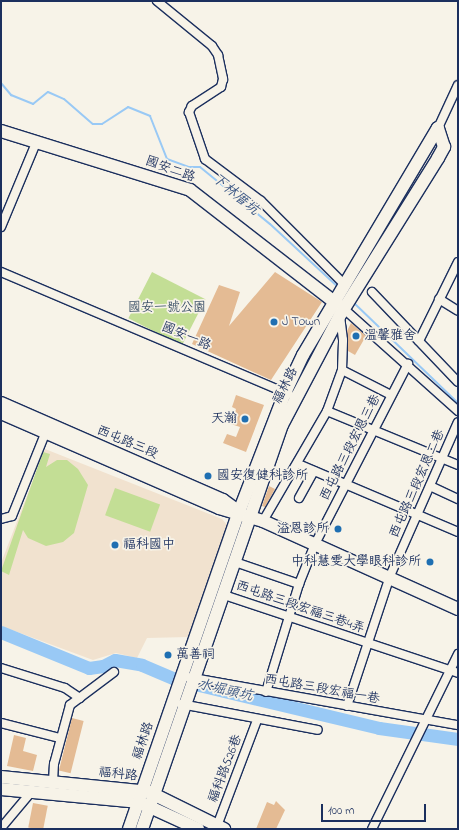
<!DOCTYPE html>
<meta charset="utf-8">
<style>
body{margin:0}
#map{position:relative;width:459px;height:830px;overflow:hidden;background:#f7f3e8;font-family:"Indie Flower","LXGW WenKai TC",sans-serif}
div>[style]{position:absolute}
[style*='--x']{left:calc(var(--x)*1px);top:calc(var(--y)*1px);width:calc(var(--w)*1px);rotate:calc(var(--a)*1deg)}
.built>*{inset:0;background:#f1e2cf}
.green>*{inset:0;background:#c3de95;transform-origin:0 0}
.stream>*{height:2px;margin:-1px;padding:0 1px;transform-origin:1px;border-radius:1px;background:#99c9f5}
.river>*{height:13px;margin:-6.5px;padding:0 6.5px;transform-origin:6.5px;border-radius:6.5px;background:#99c9f5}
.building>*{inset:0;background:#e4bb94;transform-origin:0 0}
.roads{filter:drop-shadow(1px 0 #1b2f5e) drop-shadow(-1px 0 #1b2f5e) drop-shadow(0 1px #1b2f5e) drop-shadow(0 -1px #1b2f5e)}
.street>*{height:8px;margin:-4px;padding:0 4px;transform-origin:4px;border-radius:4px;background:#f7f3e8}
.secondary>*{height:12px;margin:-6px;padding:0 6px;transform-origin:6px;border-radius:6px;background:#f7f3e8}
.dots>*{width:11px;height:11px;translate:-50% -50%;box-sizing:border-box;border:2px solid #f7f3e8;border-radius:50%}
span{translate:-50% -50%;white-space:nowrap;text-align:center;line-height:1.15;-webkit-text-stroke:3.5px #f7f3e8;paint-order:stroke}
.street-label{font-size:13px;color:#1b2f5e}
.park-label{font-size:13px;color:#3d5269}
.poi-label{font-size:13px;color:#1b2f5e}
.left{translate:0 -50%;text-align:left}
.right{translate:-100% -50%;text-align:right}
.water-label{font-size:14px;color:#3a5684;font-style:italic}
.frame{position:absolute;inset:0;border:2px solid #1b2f5e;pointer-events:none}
.scale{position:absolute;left:321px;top:804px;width:105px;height:18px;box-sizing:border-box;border:2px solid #1b2f5e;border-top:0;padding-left:5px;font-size:12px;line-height:14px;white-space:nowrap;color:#1b2f5e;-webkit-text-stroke:3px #f7f3e8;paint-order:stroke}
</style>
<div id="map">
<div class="built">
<div style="clip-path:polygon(45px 449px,222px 519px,229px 527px,189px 637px,147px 638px,137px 658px,116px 653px,93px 660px,1px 626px,1px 563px)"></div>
</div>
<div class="green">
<div style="left:152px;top:272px;width:60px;height:52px;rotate:27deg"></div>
<div style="clip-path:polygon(43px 452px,50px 454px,46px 467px,57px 460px,67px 460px,78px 469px,88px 485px,74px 533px,63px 542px,46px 546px,28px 538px,23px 530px,9px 575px,1px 571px)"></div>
<div style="left:115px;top:488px;width:48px;height:29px;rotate:20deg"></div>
</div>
<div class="stream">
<div style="--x:1;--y:83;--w:16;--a:50"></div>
<div style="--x:11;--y:95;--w:24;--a:22"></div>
<div style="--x:33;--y:104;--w:19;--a:-39"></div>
<div style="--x:48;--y:92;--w:17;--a:24"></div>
<div style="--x:64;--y:99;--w:38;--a:41"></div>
<div style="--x:93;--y:124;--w:9;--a:0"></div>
<div style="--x:102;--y:124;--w:31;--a:-33"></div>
<div style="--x:128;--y:107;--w:24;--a:22"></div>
<div style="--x:150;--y:116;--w:46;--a:68.4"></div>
<div style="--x:167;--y:159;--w:23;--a:20"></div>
<div style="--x:189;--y:167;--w:11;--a:0"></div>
<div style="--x:200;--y:167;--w:90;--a:39.2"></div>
<div style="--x:270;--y:224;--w:93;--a:42.8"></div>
<div style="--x:353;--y:302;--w:146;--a:43.9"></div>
</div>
<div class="river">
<div style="--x:1;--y:632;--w:95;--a:22.2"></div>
<div style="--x:89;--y:668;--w:14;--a:-8"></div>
<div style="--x:103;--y:666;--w:13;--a:-27"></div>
<div style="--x:115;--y:660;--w:27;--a:10"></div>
<div style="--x:142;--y:665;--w:39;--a:23"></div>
<div style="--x:178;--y:680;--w:207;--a:13.4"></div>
<div style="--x:379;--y:728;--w:80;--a:7.9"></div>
</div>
<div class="building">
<div style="clip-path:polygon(275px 272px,322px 302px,271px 380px,192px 344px,219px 285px,240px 292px,229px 326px)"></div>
<div style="clip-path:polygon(351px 323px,366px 336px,355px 355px,348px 351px,347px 331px)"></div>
<div style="clip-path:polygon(236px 395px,264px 405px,246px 452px,223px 443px,227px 434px,236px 437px,240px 427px,231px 424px,236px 409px,232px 407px)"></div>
<div style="clip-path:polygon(269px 486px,275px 489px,265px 507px,262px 506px)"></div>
<div style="left:72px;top:718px;width:12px;height:54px;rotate:14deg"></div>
<div style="clip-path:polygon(14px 735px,26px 738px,23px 751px,37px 755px,33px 771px,7px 766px)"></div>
<div style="clip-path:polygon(276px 801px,285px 810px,276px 829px,256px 829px,267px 802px,274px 805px)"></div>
<div style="left:33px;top:803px;width:15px;height:25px;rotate:11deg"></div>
</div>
<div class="roads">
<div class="street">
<div style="--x:157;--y:1;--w:71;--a:39.3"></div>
<div style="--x:212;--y:46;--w:11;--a:56"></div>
<div style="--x:218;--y:55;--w:25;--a:78"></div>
<div style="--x:223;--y:79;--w:8;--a:104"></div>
<div style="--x:221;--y:87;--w:35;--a:147"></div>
<div style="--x:192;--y:106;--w:7;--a:117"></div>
<div style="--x:189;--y:112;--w:50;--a:71.2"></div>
<div style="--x:205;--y:159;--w:70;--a:36.9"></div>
<div style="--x:261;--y:201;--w:119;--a:45"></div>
<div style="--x:438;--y:128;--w:47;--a:-65.1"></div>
<div style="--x:1;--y:227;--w:91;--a:-67.4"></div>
<div style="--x:1;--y:272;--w:313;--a:23"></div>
<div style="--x:372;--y:292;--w:124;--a:46.3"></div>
<div style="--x:439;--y:299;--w:22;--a:32"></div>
<div style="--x:344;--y:309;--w:153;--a:41.8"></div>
<div style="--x:419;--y:341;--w:88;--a:-63.7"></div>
<div style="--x:342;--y:370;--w:55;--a:27"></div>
<div style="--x:327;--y:411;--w:142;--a:22.4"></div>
<div style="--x:298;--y:464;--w:174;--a:23"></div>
<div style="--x:430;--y:486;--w:31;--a:25"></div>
<div style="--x:299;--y:498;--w:31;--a:-61"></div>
<div style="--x:1;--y:519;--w:11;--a:-15"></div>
<div style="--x:12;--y:516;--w:94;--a:-68.1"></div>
<div style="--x:263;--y:521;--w:127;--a:-59.8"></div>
<div style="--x:327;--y:411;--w:44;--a:-69.9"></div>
<div style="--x:342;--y:370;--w:30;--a:-88"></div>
<div style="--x:343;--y:340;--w:24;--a:-97"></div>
<div style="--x:235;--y:562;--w:68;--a:19"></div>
<div style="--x:224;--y:595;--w:247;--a:18.4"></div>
<div style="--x:1;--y:668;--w:67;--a:17.4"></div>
<div style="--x:65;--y:688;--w:18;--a:34"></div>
<div style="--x:182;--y:676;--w:280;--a:10.1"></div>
<div style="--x:266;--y:692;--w:113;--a:-73"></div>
<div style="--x:299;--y:584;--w:43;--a:-68.2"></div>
<div style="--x:315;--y:544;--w:203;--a:-62.7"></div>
<div style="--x:181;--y:704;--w:139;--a:10.7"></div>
<div style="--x:347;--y:706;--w:137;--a:-71.7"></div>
<div style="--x:390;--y:576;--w:168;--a:-66.2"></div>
<div style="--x:1;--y:723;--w:61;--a:14.3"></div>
<div style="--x:53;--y:782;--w:18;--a:-87"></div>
<div style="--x:54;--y:764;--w:61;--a:-74.8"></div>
<div style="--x:70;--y:705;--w:55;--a:-36.9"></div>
<div style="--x:217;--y:826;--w:113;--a:-69.3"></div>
<div style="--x:1;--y:828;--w:48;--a:-50"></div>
<div style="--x:372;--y:829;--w:195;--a:-63.8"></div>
</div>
<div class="secondary">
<div style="--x:1;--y:131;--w:198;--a:17.3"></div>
<div style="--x:190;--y:190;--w:191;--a:37.8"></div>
<div style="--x:1;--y:403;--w:242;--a:23.6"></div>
<div style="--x:223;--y:500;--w:17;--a:36"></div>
<div style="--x:1;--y:413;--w:238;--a:23.5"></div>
<div style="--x:219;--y:508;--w:46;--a:16.5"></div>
<div style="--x:263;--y:521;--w:214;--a:24.3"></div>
<div style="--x:1;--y:777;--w:149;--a:5.8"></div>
<div style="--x:149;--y:792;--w:84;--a:26.3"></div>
<div style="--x:1;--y:789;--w:139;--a:5.4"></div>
<div style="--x:139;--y:802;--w:65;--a:24.6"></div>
<div style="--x:129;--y:829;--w:336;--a:-70.9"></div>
<div style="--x:239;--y:512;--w:128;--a:-68.9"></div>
<div style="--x:285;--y:393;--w:42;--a:-64.7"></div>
<div style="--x:303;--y:355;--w:264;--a:-59.3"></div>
<div style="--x:142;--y:829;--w:428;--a:-70.9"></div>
<div style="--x:282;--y:425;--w:124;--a:-62.2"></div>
<div style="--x:340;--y:315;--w:185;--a:-58"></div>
<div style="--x:438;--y:158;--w:13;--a:-61"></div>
<div style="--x:444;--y:147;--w:20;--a:-108"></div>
</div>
</div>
<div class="dots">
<div style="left:274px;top:322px;background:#1f6fb2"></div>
<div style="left:356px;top:336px;background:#1f6fb2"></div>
<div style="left:245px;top:419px;background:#1f6fb2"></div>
<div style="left:208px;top:476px;background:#1f6fb2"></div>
<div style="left:338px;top:529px;background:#1f6fb2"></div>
<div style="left:115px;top:545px;background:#1f6fb2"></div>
<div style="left:430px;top:562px;background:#1f6fb2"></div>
<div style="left:168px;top:655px;background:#1f6fb2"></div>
</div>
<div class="street-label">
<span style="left:170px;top:170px;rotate:20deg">國安二路</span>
<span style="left:186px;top:337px;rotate:23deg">國安一路</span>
<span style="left:286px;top:386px;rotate:-63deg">福林路</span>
<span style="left:127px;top:443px;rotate:23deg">西屯路三段</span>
<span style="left:351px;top:448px;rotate:-63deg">西屯路三段宏恩三巷</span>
<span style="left:418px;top:484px;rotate:-66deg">西屯路三段宏恩二巷</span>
<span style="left:300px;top:608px;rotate:19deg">西屯路三段宏福三巷4弄</span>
<span style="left:322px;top:690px;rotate:10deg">西屯路三段宏福一巷</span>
<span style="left:144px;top:741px;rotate:-71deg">福林路</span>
<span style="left:226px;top:769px;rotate:-69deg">福科路526巷</span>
<span style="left:118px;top:775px;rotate:6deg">福科路</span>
</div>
<div class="park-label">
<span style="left:167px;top:308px">國安一號公園</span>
</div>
<div class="poi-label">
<span class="left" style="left:282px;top:322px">J Town</span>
<span class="left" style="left:364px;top:336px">溫馨雅舍</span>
<span class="right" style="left:237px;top:419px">天瀚</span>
<span class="left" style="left:217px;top:476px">國安復健科診所</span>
<span class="right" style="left:329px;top:529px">溢恩診所</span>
<span class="left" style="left:123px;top:545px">福科國中</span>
<span class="right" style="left:421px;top:562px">中科慧雯大學眼科診所</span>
<span class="left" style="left:176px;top:655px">萬善祠</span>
</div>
<div class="water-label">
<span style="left:235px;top:195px;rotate:40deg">下林厝坑</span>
<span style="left:225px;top:691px;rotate:13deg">水堀頭坑</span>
</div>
<div class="frame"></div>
<div class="scale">100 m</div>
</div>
